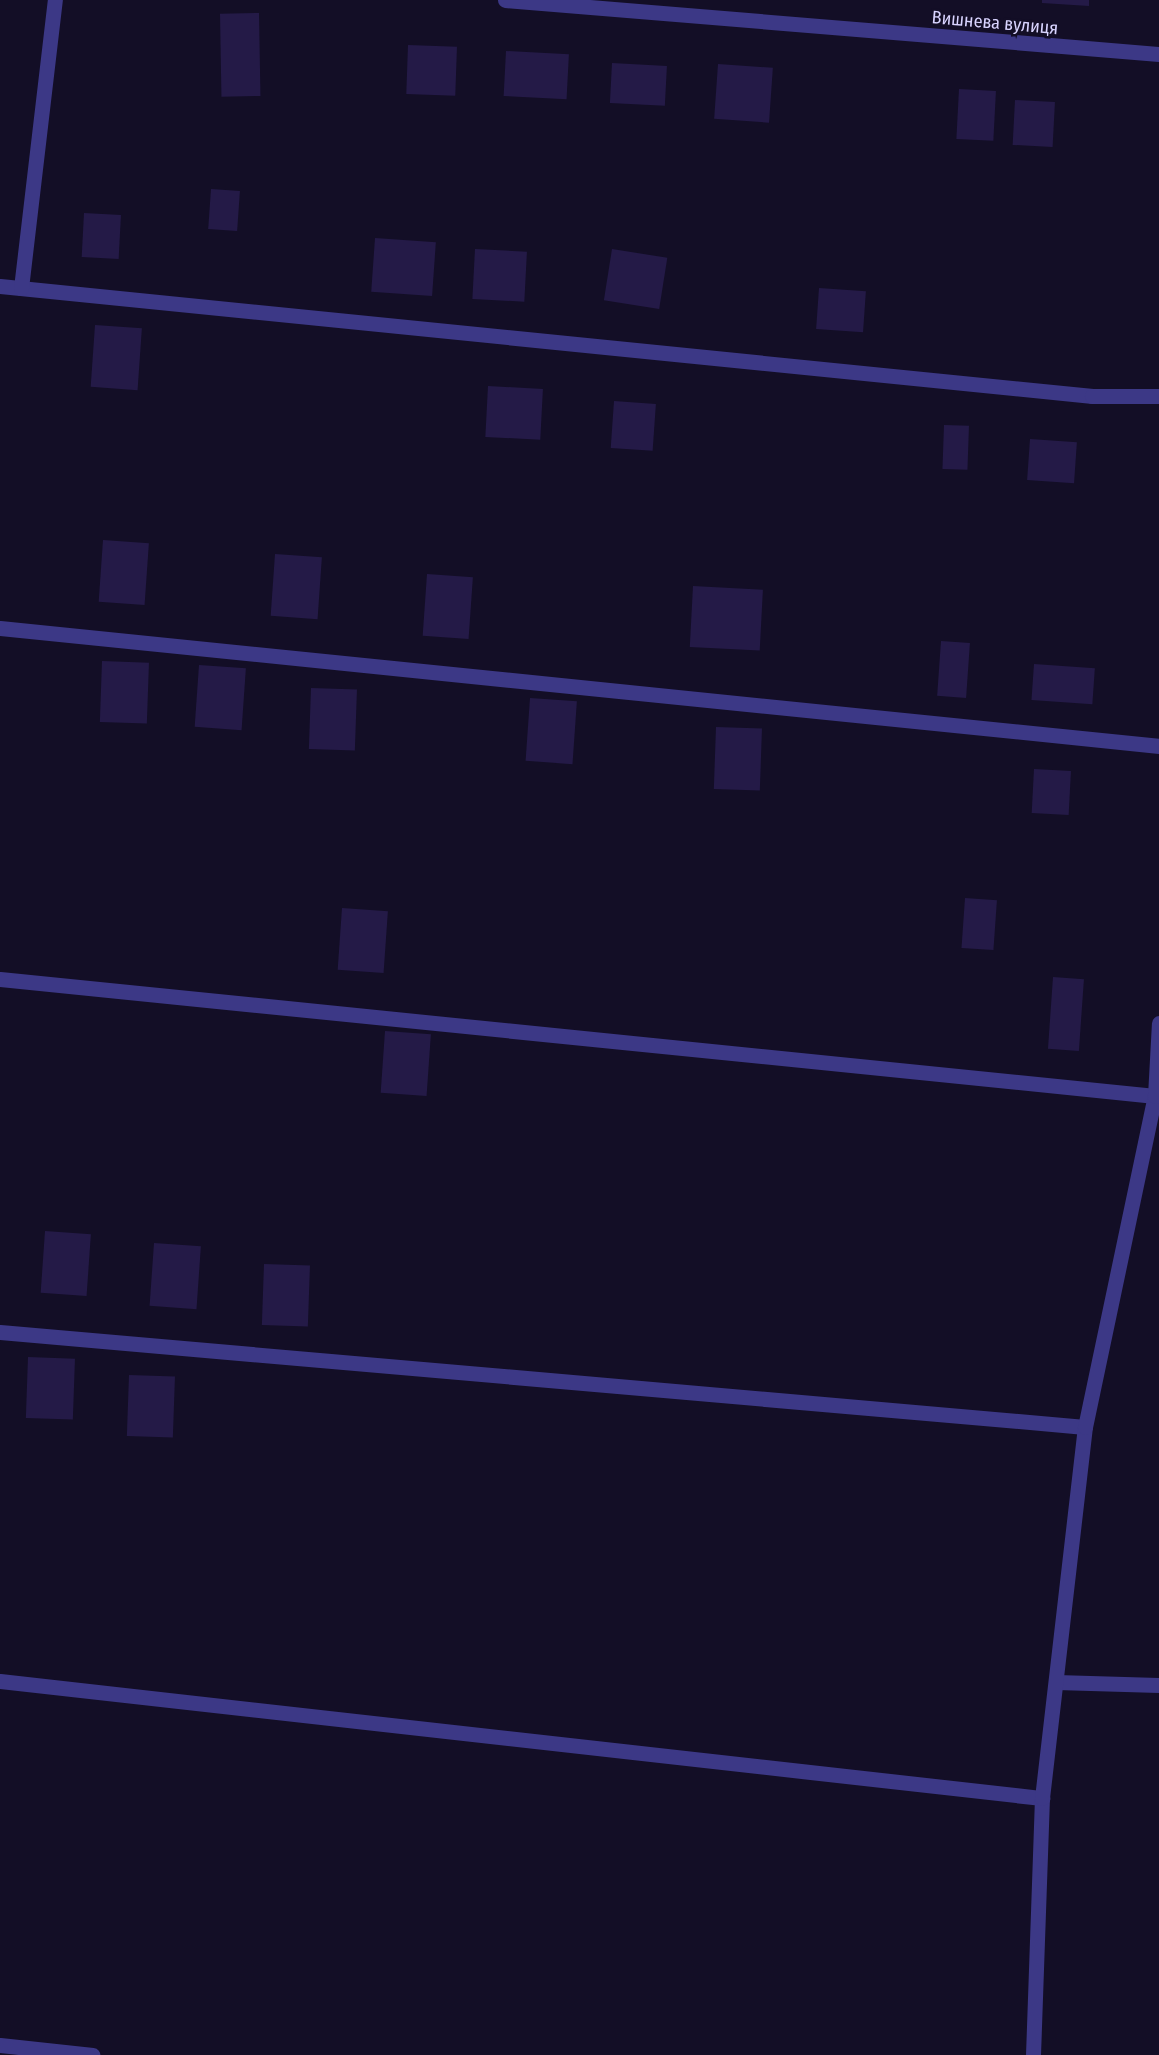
<!DOCTYPE html>
<meta charset="utf-8">
<style>
body{margin:0}
#map{position:relative;width:1159px;height:2055px;overflow:hidden;background:#130e26;font-family:"Fira Sans Condensed",sans-serif}
div>[style]{position:absolute}
[style*='--x']{left:calc(var(--x)*1px);top:calc(var(--y)*1px);width:calc(var(--w)*1px);rotate:calc(var(--a)*1deg)}
.building>*{inset:0;background:#241a47;transform-origin:0 0}
.service>*{height:15px;margin:-7.5px;padding:0 7.5px;transform-origin:7.5px;border-radius:7.5px;background:#3c3886}
.minor>*{height:15px;margin:-7.5px;padding:0 7.5px;transform-origin:7.5px;border-radius:7.5px;background:#3c3886}
span{translate:-50% -50%;white-space:nowrap;text-align:center;line-height:1.15;-webkit-text-stroke:5px #130e26;paint-order:stroke}
.street-label{font-size:18px;color:#d9d4ff}
</style>
<div id="map">
<div class="building">
<div style="clip-path:polygon(1042px 0,1089px 0,1089px 6px,1042px 3px)"></div>
<div style="left:259px;top:13px;width:83px;height:39px;rotate:89deg"></div>
<div style="left:408px;top:45px;width:49px;height:49px;rotate:2deg"></div>
<div style="left:506px;top:51px;width:63px;height:45px;rotate:3deg"></div>
<div style="left:612px;top:63px;width:55px;height:40px;rotate:3deg"></div>
<div style="left:718px;top:64px;width:55px;height:55px;rotate:4deg"></div>
<div style="left:959px;top:89px;width:37px;height:50px;rotate:3deg"></div>
<div style="left:1015px;top:100px;width:40px;height:45px;rotate:3deg"></div>
<div style="left:211px;top:189px;width:29px;height:40px;rotate:4deg"></div>
<div style="left:84px;top:213px;width:37px;height:44px;rotate:3deg"></div>
<div style="left:375px;top:238px;width:61px;height:54px;rotate:4deg"></div>
<div style="left:475px;top:249px;width:52px;height:50px;rotate:3deg"></div>
<div style="left:612px;top:249px;width:56px;height:52px;rotate:9deg"></div>
<div style="left:819px;top:288px;width:47px;height:41px;rotate:4deg"></div>
<div style="left:95px;top:325px;width:47px;height:62px;rotate:4deg"></div>
<div style="left:488px;top:386px;width:55px;height:51px;rotate:3deg"></div>
<div style="left:614px;top:401px;width:42px;height:47px;rotate:4deg"></div>
<div style="left:944px;top:425px;width:25px;height:44px;rotate:2deg"></div>
<div style="left:1030px;top:439px;width:47px;height:41px;rotate:4deg"></div>
<div style="left:103px;top:540px;width:46px;height:62px;rotate:4deg"></div>
<div style="left:275px;top:554px;width:47px;height:62px;rotate:4deg"></div>
<div style="left:427px;top:574px;width:46px;height:62px;rotate:4deg"></div>
<div style="left:693px;top:586px;width:70px;height:61px;rotate:3deg"></div>
<div style="left:941px;top:641px;width:29px;height:55px;rotate:4deg"></div>
<div style="left:102px;top:661px;width:47px;height:61px;rotate:2deg"></div>
<div style="left:1034px;top:664px;width:61px;height:36px;rotate:4deg"></div>
<div style="left:199px;top:665px;width:47px;height:62px;rotate:4deg"></div>
<div style="left:311px;top:688px;width:46px;height:61px;rotate:2deg"></div>
<div style="left:530px;top:698px;width:47px;height:63px;rotate:4deg"></div>
<div style="left:716px;top:727px;width:46px;height:62px;rotate:2deg"></div>
<div style="left:1034px;top:769px;width:37px;height:44px;rotate:3deg"></div>
<div style="left:965px;top:898px;width:32px;height:50px;rotate:4deg"></div>
<div style="left:342px;top:908px;width:46px;height:62px;rotate:4deg"></div>
<div style="left:1053px;top:977px;width:31px;height:72px;rotate:4deg"></div>
<div style="left:385px;top:1031px;width:46px;height:62px;rotate:4deg"></div>
<div style="left:45px;top:1231px;width:46px;height:62px;rotate:4deg"></div>
<div style="left:154px;top:1243px;width:47px;height:63px;rotate:4deg"></div>
<div style="left:264px;top:1264px;width:46px;height:61px;rotate:2deg"></div>
<div style="left:28px;top:1357px;width:47px;height:61px;rotate:2deg"></div>
<div style="left:129px;top:1375px;width:46px;height:61px;rotate:2deg"></div>
</div>
<div class="service">
<div style="--x:1056;--y:1682;--w:103;--a:1.7"></div>
</div>
<div class="minor">
<div style="--x:505;--y:0;--w:656;--a:4.72"></div>
<div style="--x:0;--y:286;--w:1098;--a:5.75"></div>
<div style="--x:1092;--y:396;--w:67;--a:0"></div>
<div style="--x:21;--y:288;--w:290;--a:-83.3"></div>
<div style="--x:0;--y:628;--w:1165;--a:5.81"></div>
<div style="--x:0;--y:979;--w:1161;--a:5.78"></div>
<div style="--x:0;--y:1332;--w:1089;--a:5"></div>
<div style="--x:0;--y:1681;--w:1049;--a:6.41"></div>
<div style="--x:0;--y:2045;--w:93;--a:6.2"></div>
<div style="--x:1033;--y:2055;--w:257;--a:-88"></div>
<div style="--x:1042;--y:1798;--w:373;--a:-83.4"></div>
<div style="--x:1085;--y:1427;--w:338;--a:-78.1"></div>
<div style="--x:1155;--y:1096;--w:73;--a:-86.9"></div>
</div>
<div class="street-label">
<span style="left:995px;top:23px;rotate:5deg">Вишнева вулиця</span>
</div>
</div>
